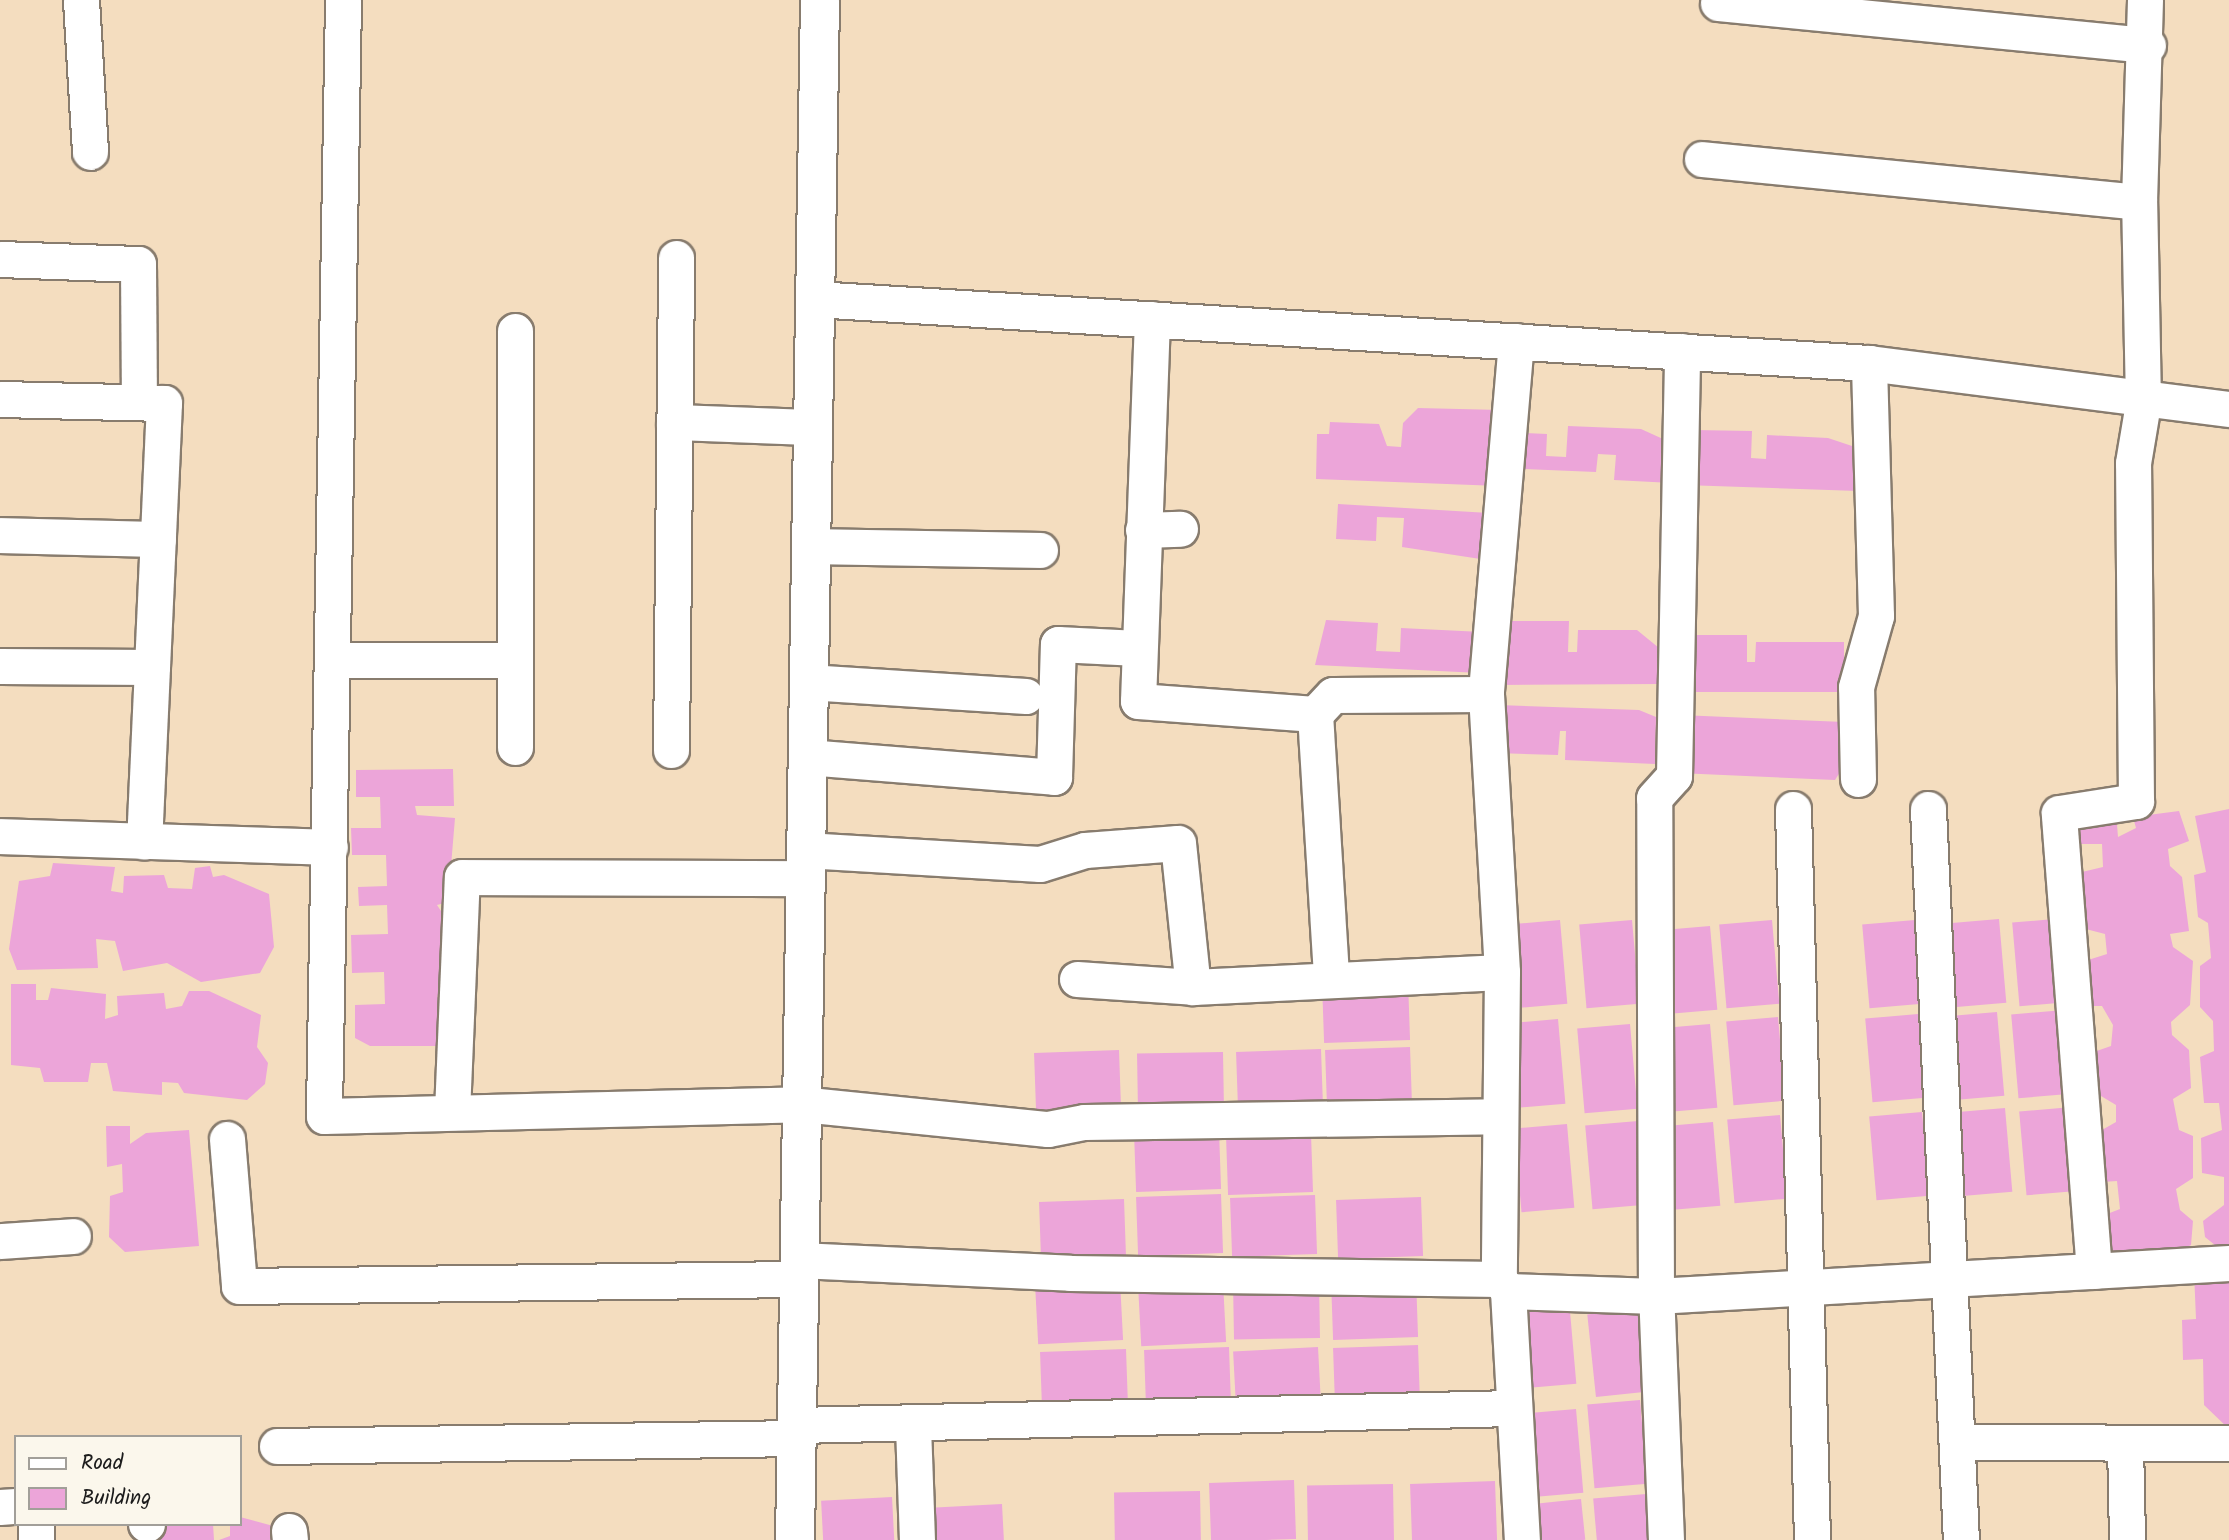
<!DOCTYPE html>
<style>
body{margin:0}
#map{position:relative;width:2229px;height:1540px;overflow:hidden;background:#f4ddbf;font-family:Kalam,sans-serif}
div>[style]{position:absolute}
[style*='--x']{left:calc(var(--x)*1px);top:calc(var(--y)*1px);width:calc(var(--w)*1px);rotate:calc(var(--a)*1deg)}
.building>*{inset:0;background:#eca5d9;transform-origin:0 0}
.roads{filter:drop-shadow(2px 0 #887c6e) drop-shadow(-2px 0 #887c6e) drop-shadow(0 2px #887c6e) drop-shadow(0 -2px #887c6e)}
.minor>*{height:35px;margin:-17.5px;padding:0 17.5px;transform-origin:17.5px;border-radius:17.5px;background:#fff}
.tertiary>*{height:38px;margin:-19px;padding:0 19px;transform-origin:19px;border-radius:19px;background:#fff}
span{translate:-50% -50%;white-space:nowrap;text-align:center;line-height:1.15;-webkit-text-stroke:6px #fbf7ec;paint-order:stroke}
.legend{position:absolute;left:14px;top:1435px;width:228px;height:91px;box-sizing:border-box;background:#fbf7ec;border:2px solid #a29f99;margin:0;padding:9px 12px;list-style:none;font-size:21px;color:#1c1c1c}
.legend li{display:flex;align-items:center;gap:14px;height:35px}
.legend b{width:35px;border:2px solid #a29f99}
</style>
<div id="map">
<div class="building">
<div style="clip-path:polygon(1418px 408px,1501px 410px,1499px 486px,1316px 479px,1317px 434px,1329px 434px,1330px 422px,1379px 424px,1387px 446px,1401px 447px,1403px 423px)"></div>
<div style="clip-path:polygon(1568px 426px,1641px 429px,1663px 439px,1672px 483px,1614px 480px,1616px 455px,1598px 454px,1596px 472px,1523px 469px,1525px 433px,1547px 434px,1546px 456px,1566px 457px)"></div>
<div style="clip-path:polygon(1694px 430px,1752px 431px,1751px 458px,1766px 459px,1767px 435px,1828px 438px,1852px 446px,1862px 481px,1858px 491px,1684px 485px)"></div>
<div style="clip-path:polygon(1338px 504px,1489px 513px,1487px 560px,1402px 547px,1404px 518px,1377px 517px,1376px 541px,1336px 539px)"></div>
<div style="clip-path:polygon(1326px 620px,1378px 623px,1376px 651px,1400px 652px,1401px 628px,1482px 632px,1480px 673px,1315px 665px)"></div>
<div style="clip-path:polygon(1500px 621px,1569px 621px,1568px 652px,1577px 652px,1578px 630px,1637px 630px,1659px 648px,1659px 684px,1498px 685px)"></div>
<div style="clip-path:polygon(1689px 635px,1747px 635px,1747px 662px,1755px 662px,1756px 642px,1844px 642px,1844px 692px,1689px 692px)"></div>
<div style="clip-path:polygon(1498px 705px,1639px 710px,1656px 717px,1655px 764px,1565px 760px,1566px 731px,1560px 731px,1558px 755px,1496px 753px)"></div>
<div style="clip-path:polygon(1680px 715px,1844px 722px,1850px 756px,1835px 780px,1678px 773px)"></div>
<div style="clip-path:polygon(453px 769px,454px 806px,415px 806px,417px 815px,455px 818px,448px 902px,437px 905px,449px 923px,447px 989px,437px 996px,449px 1012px,439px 1046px,370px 1046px,355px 1038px,355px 1005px,385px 1004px,384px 972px,352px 973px,351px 935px,388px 934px,387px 905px,359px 906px,358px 887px,387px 886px,386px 855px,352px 855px,351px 828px,381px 828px,380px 797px,356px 797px,356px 770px)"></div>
<div style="clip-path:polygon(2229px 809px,2229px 1254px,2226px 1254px,2205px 1237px,2203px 1221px,2224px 1205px,2224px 1177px,2202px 1173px,2201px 1138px,2222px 1130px,2219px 1103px,2204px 1103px,2200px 1057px,2214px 1051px,2213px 1021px,2200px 1007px,2200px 966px,2211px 958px,2208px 923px,2198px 917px,2194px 875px,2206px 872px,2195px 816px)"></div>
<div style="clip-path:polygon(2179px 811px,2189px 841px,2168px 849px,2170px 866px,2182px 877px,2189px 931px,2170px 934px,2173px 947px,2193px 961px,2190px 1005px,2171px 1022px,2172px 1035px,2189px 1050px,2191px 1088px,2173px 1099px,2179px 1130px,2193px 1136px,2193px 1178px,2176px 1189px,2180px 1210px,2193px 1221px,2191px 1245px,2159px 1261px,2114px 1263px,2102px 1216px,2120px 1209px,2117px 1181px,2102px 1182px,2095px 1134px,2116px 1122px,2116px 1105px,2091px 1090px,2088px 1054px,2111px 1046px,2113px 1025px,2102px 1006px,2091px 1006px,2085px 961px,2107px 954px,2105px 934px,2078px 927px,2082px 872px,2103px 867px,2102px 844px,2080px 844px,2074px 822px,2116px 812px,2118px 837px,2136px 828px,2133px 817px)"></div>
<div style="clip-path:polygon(53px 863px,115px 867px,111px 891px,123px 893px,124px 876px,164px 875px,168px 888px,192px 889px,195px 868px,210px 866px,213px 877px,224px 875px,269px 894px,274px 947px,260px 973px,201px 982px,167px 963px,123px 971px,115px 941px,96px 939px,98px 968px,17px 970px,9px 949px,19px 881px,50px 876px)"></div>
<div style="left:2065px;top:918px;width:84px;height:53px;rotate:85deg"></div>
<div style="left:1999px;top:919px;width:84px;height:53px;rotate:85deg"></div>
<div style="left:1560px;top:920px;width:84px;height:53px;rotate:85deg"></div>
<div style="left:1632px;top:920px;width:84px;height:53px;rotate:85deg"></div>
<div style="left:1772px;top:920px;width:84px;height:53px;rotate:85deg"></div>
<div style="left:1915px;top:920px;width:84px;height:53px;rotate:85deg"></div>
<div style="left:1710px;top:926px;width:84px;height:53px;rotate:85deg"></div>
<div style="left:1408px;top:981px;width:59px;height:86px;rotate:88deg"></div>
<div style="clip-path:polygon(11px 984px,36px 984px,36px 1000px,48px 1000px,51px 988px,106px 994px,105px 1019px,118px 1015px,117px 996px,164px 993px,166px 1009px,182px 1006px,189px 991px,209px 991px,261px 1015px,257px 1047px,268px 1063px,265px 1084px,247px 1100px,184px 1093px,178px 1083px,162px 1082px,162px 1095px,113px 1091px,107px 1063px,91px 1063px,88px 1082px,44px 1082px,40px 1068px,11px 1065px)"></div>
<div style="left:2064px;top:1010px;width:84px;height:53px;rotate:85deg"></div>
<div style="left:1997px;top:1012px;width:84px;height:53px;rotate:85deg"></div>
<div style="left:1918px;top:1014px;width:84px;height:53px;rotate:85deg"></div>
<div style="left:1778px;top:1017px;width:84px;height:52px;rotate:85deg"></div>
<div style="left:1558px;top:1019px;width:85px;height:53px;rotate:85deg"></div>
<div style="left:1630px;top:1024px;width:85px;height:53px;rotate:85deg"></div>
<div style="left:1710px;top:1024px;width:84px;height:53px;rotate:85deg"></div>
<div style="left:1410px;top:1047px;width:60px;height:85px;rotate:88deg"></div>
<div style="left:1321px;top:1049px;width:59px;height:85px;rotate:88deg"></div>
<div style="left:1119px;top:1050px;width:59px;height:85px;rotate:88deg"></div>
<div style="left:1223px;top:1052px;width:59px;height:86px;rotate:89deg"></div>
<div style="left:2072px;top:1107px;width:84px;height:53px;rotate:85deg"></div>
<div style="left:2005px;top:1108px;width:84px;height:53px;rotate:85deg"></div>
<div style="left:1922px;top:1112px;width:84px;height:53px;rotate:85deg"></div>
<div style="left:1780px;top:1115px;width:84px;height:53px;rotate:85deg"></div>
<div style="left:1638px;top:1121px;width:84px;height:53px;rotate:85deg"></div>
<div style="left:1713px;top:1122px;width:84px;height:53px;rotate:85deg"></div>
<div style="left:1567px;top:1124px;width:84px;height:53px;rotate:85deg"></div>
<div style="clip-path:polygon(106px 1126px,130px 1126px,130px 1144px,146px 1133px,189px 1130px,199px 1246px,125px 1252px,109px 1237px,110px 1196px,123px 1192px,122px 1164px,107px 1167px)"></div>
<div style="left:1219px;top:1130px;width:59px;height:85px;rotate:88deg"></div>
<div style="left:1311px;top:1134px;width:58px;height:85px;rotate:88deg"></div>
<div style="left:1221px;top:1194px;width:59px;height:85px;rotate:88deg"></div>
<div style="left:1315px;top:1195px;width:59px;height:85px;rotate:88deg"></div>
<div style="left:1421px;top:1197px;width:59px;height:85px;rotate:88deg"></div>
<div style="left:1124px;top:1199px;width:59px;height:85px;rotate:88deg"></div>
<div style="clip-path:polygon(2194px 1272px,2229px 1272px,2229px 1429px,2204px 1405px,2203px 1359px,2183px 1360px,2182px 1320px,2196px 1319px)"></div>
<div style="left:1416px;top:1278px;width:59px;height:85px;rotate:88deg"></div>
<div style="left:1319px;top:1280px;width:58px;height:86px;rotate:89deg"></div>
<div style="left:1120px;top:1281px;width:59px;height:85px;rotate:87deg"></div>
<div style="left:1223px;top:1282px;width:60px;height:85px;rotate:87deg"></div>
<div style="left:1569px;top:1300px;width:84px;height:53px;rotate:85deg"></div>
<div style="left:1640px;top:1309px;width:83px;height:53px;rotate:84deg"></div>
<div style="left:1418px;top:1345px;width:59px;height:85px;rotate:88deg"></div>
<div style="left:1229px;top:1347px;width:59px;height:85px;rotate:88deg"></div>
<div style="left:1318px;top:1347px;width:59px;height:85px;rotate:87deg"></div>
<div style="left:1126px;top:1349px;width:58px;height:86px;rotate:88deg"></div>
<div style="left:1640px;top:1400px;width:84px;height:53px;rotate:85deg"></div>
<div style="left:1576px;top:1409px;width:84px;height:53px;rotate:85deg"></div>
<div style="left:1294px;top:1480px;width:59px;height:85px;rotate:88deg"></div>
<div style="left:1495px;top:1481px;width:59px;height:85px;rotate:88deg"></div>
<div style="left:1393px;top:1484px;width:56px;height:86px;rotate:89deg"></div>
<div style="left:1200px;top:1491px;width:49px;height:86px;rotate:89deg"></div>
<div style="left:1646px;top:1494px;width:46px;height:53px;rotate:85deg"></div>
<div style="left:892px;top:1497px;width:43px;height:71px;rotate:87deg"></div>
<div style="left:1581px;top:1499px;width:41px;height:53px;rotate:84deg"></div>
<div style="left:1002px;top:1504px;width:36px;height:71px;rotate:87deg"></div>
<div style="clip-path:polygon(240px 1517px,277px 1527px,278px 1540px,219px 1540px,230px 1536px,230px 1524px,240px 1524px)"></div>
<div style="clip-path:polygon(149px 1524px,213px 1524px,214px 1540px,134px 1540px)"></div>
</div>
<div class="roads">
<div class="minor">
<div style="--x:81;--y:0;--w:152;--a:86.6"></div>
<div style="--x:343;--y:0;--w:1116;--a:90.98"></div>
<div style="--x:324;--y:1116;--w:477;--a:-1.4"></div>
<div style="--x:801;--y:1104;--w:248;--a:5.8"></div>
<div style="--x:1048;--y:1129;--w:37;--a:-11"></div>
<div style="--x:1084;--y:1122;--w:415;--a:-0.8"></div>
<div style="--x:1718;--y:3;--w:432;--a:5.6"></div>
<div style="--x:1702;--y:159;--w:439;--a:5.6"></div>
<div style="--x:0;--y:259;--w:138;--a:2.1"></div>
<div style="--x:138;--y:264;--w:138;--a:89.6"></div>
<div style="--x:814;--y:299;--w:1057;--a:3.47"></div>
<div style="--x:1869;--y:363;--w:363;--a:7.3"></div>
<div style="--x:1152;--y:319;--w:382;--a:92.1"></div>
<div style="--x:1138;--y:701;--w:177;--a:4.2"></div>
<div style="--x:1315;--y:714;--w:26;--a:-47"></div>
<div style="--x:1333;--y:695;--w:153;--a:-0.4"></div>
<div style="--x:1516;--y:341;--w:354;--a:94.9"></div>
<div style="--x:1486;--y:694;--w:278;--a:86.7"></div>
<div style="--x:1502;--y:972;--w:307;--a:90.6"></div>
<div style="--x:1499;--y:1279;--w:15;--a:53"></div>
<div style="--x:1508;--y:1291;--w:249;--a:86.8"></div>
<div style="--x:0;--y:399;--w:164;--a:1.4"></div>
<div style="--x:164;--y:403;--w:439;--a:92.6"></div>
<div style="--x:674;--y:422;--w:137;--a:2.1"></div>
<div style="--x:1143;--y:530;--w:37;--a:-2"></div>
<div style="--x:0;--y:535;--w:158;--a:1.5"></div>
<div style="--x:810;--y:546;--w:230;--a:1"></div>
<div style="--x:332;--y:660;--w:183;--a:0"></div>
<div style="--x:0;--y:666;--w:152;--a:0.4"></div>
<div style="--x:808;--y:682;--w:218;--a:3.7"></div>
<div style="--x:1315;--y:714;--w:262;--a:86.5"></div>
<div style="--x:515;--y:747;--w:416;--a:-90"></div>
<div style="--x:671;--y:750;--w:492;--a:-89.4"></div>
<div style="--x:807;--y:757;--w:248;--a:4.6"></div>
<div style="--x:1054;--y:777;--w:133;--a:-88.3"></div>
<div style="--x:1058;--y:644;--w:80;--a:2.9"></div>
<div style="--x:1858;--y:779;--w:92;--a:-91.2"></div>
<div style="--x:1856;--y:687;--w:74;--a:-74.3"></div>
<div style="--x:1876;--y:616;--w:253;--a:-91.6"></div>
<div style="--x:1793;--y:809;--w:731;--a:88.51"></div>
<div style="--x:1928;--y:809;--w:732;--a:87.42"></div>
<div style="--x:0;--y:836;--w:330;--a:1.9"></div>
<div style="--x:805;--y:850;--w:235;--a:3.4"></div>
<div style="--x:1040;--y:864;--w:47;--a:-17.3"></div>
<div style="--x:1085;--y:850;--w:93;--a:-4.3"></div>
<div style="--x:1178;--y:843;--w:145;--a:84.1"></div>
<div style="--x:1077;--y:979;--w:116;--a:3.9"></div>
<div style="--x:1193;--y:987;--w:309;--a:-2.8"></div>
<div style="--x:452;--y:1112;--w:235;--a:-87.6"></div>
<div style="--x:462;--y:877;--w:343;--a:0.2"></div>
<div style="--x:227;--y:1139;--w:147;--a:85.3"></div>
<div style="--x:239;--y:1286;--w:559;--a:-0.72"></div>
<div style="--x:0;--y:1241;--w:73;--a:-3.9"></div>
<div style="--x:799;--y:1260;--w:271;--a:2.7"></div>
<div style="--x:1070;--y:1273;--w:429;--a:0.8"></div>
<div style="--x:2094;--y:1271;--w:459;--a:-94.4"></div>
<div style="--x:2059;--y:813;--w:78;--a:-8.9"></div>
<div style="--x:2136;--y:801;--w:338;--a:-90.5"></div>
<div style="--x:2133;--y:463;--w:61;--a:-80.5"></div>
<div style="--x:2143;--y:403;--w:201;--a:-91.1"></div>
<div style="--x:2139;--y:202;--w:202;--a:-88.3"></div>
<div style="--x:1508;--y:1291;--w:148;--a:1.9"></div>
<div style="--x:1656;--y:1296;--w:574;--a:-3.3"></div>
<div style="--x:797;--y:1425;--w:714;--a:-1.36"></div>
<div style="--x:913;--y:1426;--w:114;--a:88"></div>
<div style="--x:1959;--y:1442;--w:270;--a:0.2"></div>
<div style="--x:2125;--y:1443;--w:97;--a:88.8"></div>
<div style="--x:277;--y:1446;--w:519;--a:-0.88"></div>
<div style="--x:0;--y:1507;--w:16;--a:-4"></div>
<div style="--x:36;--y:1524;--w:16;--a:90"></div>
<div style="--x:146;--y:1524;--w:1;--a:0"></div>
<div style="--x:289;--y:1531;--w:9;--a:84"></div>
<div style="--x:1666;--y:1540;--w:244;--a:-92.3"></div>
<div style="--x:1656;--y:1296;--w:498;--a:-90.2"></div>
<div style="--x:1654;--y:798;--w:30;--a:-48"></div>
<div style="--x:1674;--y:776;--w:425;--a:-88.9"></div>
</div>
<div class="tertiary">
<div style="--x:795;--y:1540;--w:1540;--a:-89.07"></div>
</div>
</div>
<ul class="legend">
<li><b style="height:9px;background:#fff"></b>Road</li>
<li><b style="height:19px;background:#eca5d9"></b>Building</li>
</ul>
</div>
